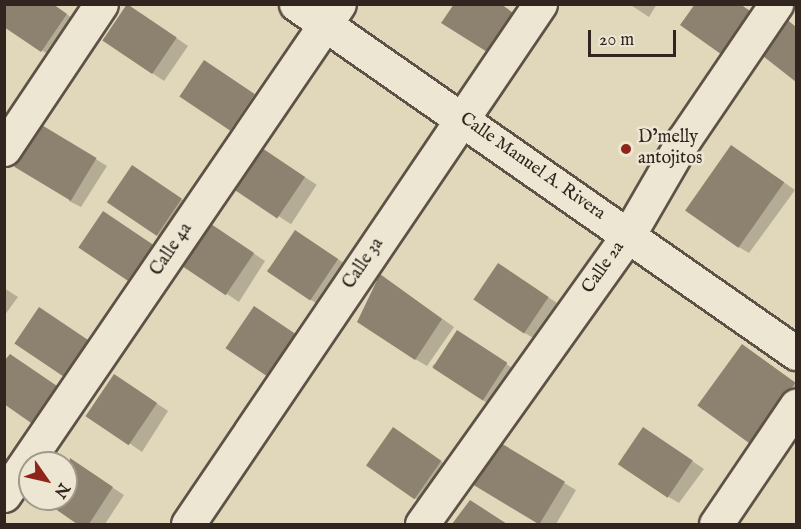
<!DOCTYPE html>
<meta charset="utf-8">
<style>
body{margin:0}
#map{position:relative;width:801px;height:529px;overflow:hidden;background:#e1d8bb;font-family:"IM FELL English",serif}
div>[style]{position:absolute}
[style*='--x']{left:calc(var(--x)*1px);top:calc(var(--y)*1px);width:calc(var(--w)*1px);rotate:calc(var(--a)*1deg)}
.shadow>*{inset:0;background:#0003;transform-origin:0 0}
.building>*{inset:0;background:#8d8270;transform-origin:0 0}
.roads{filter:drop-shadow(2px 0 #5e5146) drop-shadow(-2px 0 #5e5146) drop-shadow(0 2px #5e5146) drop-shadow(0 -2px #5e5146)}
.minor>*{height:33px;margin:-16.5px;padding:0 16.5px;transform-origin:16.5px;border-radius:16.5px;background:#ece6d3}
.dots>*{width:16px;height:16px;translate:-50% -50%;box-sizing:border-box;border:3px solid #ece6d3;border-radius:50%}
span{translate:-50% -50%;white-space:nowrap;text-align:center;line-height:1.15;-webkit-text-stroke:5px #ece6d3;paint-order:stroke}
.poi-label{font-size:18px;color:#32241f}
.left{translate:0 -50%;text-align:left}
.street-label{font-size:18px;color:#32241f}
.frame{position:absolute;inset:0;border:6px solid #32241f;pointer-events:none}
.north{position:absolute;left:18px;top:451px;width:60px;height:60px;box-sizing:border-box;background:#ece6d3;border:2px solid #a2988b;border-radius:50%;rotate:124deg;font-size:16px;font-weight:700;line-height:24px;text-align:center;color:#32241f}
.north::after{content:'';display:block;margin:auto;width:21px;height:27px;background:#8f2418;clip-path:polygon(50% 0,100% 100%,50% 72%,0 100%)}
.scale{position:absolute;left:588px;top:30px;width:88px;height:27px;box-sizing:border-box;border:3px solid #32241f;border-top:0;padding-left:8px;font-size:18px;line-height:21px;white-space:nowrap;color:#32241f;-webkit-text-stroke:4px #ece6d3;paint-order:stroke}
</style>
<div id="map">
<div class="shadow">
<div style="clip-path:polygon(52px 4px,78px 22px,53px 57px,41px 50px)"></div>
<div style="clip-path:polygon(629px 4px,657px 4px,649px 17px)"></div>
<div style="clip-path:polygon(140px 13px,188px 46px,164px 81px,103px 40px)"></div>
<div style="clip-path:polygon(786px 20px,796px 27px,796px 80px,760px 52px)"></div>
<div style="clip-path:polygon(217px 69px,266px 102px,242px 137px,230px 130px)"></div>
<div style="clip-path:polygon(53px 133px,107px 166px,81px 207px,69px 201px)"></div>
<div style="left:263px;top:150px;width:64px;height:47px;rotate:33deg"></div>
<div style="clip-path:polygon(743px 154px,795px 190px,749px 253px,737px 246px)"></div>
<div style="clip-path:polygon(145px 174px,193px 207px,169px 242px,156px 235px)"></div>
<div style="clip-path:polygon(115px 220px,165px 253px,140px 288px,128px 281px)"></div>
<div style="clip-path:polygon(223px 233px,265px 261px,239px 302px,183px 265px)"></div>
<div style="clip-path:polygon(308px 239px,350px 267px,323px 308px,267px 270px)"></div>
<div style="clip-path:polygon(511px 272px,560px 305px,535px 339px,523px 332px)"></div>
<div style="clip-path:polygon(392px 283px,454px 327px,427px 366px,415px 359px)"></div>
<div style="clip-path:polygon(4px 288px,18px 297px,4px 316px)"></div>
<div style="clip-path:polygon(469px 339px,518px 372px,493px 407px,432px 366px)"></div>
<div style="clip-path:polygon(742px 345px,796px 383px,796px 413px,767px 453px,750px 443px)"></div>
<div style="clip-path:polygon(127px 383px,168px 411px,142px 452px,87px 414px)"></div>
<div style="clip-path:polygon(393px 428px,452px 469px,425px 504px,413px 497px)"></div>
<div style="clip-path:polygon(655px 436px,704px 469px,679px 503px,667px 496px)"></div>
<div style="clip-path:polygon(500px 445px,576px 490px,556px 524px,542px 524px,475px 485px)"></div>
<div style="clip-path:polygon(70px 460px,124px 495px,105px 524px,79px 524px,44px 499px,66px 499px)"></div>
<div style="clip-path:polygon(471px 502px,483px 509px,506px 524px,454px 524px)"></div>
</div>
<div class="building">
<div style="clip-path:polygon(4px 4px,53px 4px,67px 14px,41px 52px,4px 27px)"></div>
<div style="left:127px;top:4px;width:60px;height:44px;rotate:34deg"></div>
<div style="clip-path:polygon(454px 4px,501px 4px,516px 15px,492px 55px,441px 23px)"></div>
<div style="clip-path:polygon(695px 4px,740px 4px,753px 13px,725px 57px,680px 25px)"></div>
<div style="clip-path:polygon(785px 18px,796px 27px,796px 82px,758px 52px)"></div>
<div style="left:204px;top:60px;width:61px;height:44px;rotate:34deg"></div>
<div style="left:40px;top:124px;width:66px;height:50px;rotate:31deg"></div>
<div style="left:731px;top:145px;width:65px;height:80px;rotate:35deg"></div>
<div style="left:262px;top:148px;width:52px;height:50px;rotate:34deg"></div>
<div style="left:132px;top:165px;width:60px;height:45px;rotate:34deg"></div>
<div style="left:103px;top:211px;width:60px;height:44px;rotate:34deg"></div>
<div style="left:211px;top:224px;width:52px;height:51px;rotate:34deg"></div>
<div style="left:295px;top:230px;width:52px;height:50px;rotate:34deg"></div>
<div style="left:498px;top:263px;width:61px;height:44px;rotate:34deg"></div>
<div style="clip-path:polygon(380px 274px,442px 319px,415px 360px,357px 322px)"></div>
<div style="left:254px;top:306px;width:52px;height:51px;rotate:34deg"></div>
<div style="left:39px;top:307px;width:61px;height:44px;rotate:34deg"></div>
<div style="left:457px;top:330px;width:60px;height:45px;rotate:33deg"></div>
<div style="left:742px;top:344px;width:66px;height:76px;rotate:36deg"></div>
<div style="clip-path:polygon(10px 354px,60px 388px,34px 425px,4px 404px,4px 361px)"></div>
<div style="left:114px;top:374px;width:52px;height:51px;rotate:34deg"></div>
<div style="left:393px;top:427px;width:59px;height:47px;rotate:35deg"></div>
<div style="left:643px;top:427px;width:60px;height:45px;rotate:34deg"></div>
<div style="left:499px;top:442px;width:77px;height:50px;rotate:31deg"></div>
<div style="clip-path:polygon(70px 458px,113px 487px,89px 524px,77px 524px,41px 499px,66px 499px)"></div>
<div style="clip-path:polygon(470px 500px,507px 524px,452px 524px)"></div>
</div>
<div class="roads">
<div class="minor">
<div style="--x:296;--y:4;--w:610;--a:34.92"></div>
<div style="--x:4;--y:149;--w:174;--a:-56.2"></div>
<div style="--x:4;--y:495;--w:594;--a:-55.7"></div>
<div style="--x:188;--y:524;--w:628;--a:-55.91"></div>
<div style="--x:422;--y:524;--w:356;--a:-54.5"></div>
<div style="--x:629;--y:234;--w:108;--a:-59.9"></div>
<div style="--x:683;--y:141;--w:166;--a:-55.8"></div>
<div style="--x:716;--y:524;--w:143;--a:-55.9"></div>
</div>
</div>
<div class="dots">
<div style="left:626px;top:149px;background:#8f2418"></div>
</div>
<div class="poi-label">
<span class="left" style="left:638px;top:149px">D’melly<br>antojitos</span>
</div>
<div class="street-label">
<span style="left:532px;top:167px;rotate:35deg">Calle Manuel A. Rivera</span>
<span style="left:172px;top:250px;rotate:-56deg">Calle 4a</span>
<span style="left:364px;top:264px;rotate:-56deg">Calle 3a</span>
<span style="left:604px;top:268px;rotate:-55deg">Calle 2a</span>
</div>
<div class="frame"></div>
<div class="north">N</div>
<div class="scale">20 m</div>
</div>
